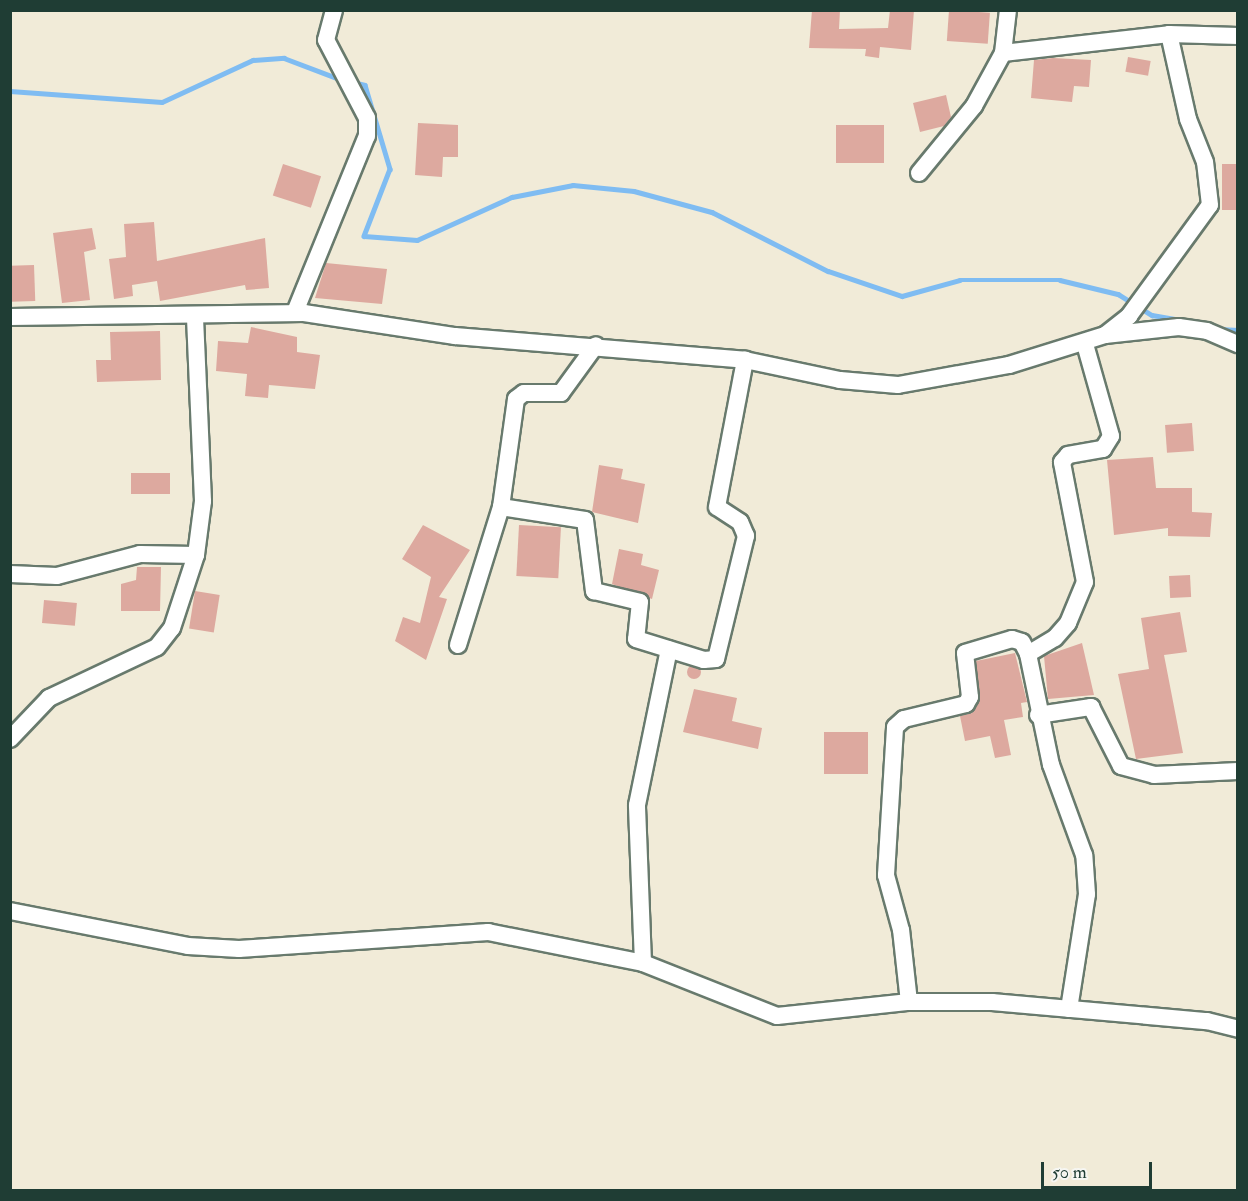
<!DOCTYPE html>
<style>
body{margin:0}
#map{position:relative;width:1248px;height:1201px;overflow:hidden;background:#f1ebd8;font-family:"IM FELL Double Pica",serif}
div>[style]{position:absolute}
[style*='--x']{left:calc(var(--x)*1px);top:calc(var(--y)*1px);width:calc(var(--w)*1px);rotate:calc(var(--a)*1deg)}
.stream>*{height:4.5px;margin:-2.25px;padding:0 2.25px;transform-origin:2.25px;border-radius:2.25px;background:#7fbcf2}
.building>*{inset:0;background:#dda99f;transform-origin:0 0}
.round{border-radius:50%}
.roads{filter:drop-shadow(2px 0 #687a6d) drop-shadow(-2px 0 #687a6d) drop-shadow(0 2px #687a6d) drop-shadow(0 -2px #687a6d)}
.minor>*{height:16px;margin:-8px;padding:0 8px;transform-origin:8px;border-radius:8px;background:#fff}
span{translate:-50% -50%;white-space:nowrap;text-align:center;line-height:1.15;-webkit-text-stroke:4.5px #f6f6f2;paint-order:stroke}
.frame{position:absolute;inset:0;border:12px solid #1f3d34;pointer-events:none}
.scale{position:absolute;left:1041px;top:1162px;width:111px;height:27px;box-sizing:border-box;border:3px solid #1f3d34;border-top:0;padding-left:8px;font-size:18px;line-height:21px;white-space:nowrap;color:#1f3d34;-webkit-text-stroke:4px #f6f6f2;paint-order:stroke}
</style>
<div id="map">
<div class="stream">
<div style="--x:353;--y:82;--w:12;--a:14"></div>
<div style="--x:365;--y:85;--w:88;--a:73.4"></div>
<div style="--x:390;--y:169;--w:72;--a:111.2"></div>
<div style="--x:364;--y:236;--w:53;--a:4.3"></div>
<div style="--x:417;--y:240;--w:104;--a:-24.4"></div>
<div style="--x:512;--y:197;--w:62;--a:-11.1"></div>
<div style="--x:573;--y:185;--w:61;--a:5.6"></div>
<div style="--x:634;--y:191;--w:81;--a:15.1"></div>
<div style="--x:712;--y:212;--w:130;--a:27"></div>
<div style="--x:828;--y:271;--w:78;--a:18.7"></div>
<div style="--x:902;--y:296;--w:60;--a:-15.4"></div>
<div style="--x:960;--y:280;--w:100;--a:0"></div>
<div style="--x:1060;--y:280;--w:60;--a:13.6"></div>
<div style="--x:1118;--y:294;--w:40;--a:32"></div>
<div style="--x:1152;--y:315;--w:27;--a:10"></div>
<div style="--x:10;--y:91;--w:152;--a:4.1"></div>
<div style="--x:162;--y:102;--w:100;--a:-24.8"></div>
<div style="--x:253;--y:60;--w:31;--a:-4"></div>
<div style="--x:284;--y:58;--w:62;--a:20.8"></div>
<div style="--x:1219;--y:329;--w:19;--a:3"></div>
</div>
<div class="building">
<div style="clip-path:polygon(812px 10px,840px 10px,839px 29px,888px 28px,890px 10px,914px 10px,911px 50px,880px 47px,879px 58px,865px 56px,866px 49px,809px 48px)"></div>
<div style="left:949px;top:10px;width:41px;height:31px;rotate:4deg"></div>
<div style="left:1128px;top:57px;width:23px;height:15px;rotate:10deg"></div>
<div style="clip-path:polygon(1053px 58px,1091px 60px,1089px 87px,1074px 86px,1072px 102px,1031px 98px,1034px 60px)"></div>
<div style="clip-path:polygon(946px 95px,951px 117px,944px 126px,920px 132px,913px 103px)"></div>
<div style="clip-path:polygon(418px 123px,458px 125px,458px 157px,443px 157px,442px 177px,415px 175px)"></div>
<div style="left:836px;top:125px;width:48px;height:38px"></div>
<div style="left:283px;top:164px;width:40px;height:33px;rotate:18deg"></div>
<div style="left:1222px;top:164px;width:16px;height:46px"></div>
<div style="clip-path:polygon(154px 222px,157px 261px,265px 238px,269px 288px,246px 290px,245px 285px,160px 301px,157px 281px,132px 285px,133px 296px,114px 299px,109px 259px,126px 257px,124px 224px)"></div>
<div style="clip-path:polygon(92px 228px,96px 249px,84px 252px,90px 300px,62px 303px,53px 233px)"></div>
<div style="clip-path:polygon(326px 263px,387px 269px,382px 304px,315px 298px)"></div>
<div style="left:34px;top:265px;width:36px;height:24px;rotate:88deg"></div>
<div style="clip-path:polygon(251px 327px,297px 337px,297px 352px,320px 355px,315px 389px,269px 385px,268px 398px,245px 396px,247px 374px,216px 371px,218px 341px,248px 343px)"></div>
<div style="clip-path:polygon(160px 331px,161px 380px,97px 382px,96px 360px,111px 360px,110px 332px)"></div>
<div style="left:1192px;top:423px;width:28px;height:27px;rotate:86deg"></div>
<div style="clip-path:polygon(1153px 457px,1156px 488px,1192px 488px,1192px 512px,1212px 513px,1210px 537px,1168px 536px,1168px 528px,1114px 535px,1107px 460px)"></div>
<div style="clip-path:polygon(599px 465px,623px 469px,621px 479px,645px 484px,638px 523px,592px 512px)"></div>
<div style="left:131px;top:473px;width:39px;height:21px"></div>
<div style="clip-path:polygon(423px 525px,470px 550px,439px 597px,447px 599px,426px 660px,395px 641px,403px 617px,420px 623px,431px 577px,402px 559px)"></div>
<div style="left:519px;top:525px;width:42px;height:51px;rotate:3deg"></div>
<div style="clip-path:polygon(619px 549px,643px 554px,641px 565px,659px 570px,652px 599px,612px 584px)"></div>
<div style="clip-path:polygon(137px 567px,161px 567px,160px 611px,121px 611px,121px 584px,136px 580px)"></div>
<div style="left:1190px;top:575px;width:22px;height:21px;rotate:87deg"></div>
<div style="left:195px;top:591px;width:25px;height:38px;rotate:9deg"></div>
<div style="left:44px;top:600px;width:33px;height:23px;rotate:5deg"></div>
<div style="clip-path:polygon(1180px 612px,1187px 652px,1164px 655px,1183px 753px,1136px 759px,1118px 674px,1149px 669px,1141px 618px)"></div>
<div style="clip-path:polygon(1082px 643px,1094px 695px,1048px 699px,1044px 656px)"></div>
<div style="clip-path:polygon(1015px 653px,1027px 702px,1021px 703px,1023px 717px,1004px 720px,1011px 755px,995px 758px,990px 736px,965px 741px,960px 716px,972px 713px,979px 702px,976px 661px)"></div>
<div class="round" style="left:687px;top:665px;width:14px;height:14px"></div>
<div style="clip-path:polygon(694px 689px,737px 698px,732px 721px,762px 728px,758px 749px,683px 732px)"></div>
<div style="left:824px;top:732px;width:44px;height:42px"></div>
</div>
<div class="roads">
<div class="minor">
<div style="--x:1003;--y:53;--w:167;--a:-6.5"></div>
<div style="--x:1169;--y:34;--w:69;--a:1.7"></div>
<div style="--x:919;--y:173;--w:87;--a:-50.6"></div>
<div style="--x:974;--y:106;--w:60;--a:-61.3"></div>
<div style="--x:1003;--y:53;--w:43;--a:-83.4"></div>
<div style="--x:295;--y:312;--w:190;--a:-67.8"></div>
<div style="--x:367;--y:136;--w:18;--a:-90"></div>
<div style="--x:367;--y:118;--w:88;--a:-117.7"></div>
<div style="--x:326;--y:40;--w:31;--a:-75"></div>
<div style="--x:10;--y:317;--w:294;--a:-0.8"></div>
<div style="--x:304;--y:313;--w:153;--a:8.7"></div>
<div style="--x:455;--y:336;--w:291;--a:4.7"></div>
<div style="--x:745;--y:360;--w:97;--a:11.9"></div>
<div style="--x:840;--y:380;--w:58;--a:4.9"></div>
<div style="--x:898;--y:385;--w:113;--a:-10.2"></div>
<div style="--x:1009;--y:365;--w:101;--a:-17.4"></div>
<div style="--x:1105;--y:335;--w:74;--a:-6.2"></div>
<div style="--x:1179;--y:327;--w:28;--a:8"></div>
<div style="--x:1207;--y:331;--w:34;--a:23"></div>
<div style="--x:1105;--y:335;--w:31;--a:-38"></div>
<div style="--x:1129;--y:316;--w:137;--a:-53.9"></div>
<div style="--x:1210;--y:205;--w:43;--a:-96.6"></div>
<div style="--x:1205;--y:162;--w:46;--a:-111.6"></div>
<div style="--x:1188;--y:119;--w:87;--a:-102.6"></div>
<div style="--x:501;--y:507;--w:85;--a:8.8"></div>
<div style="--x:585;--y:520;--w:72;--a:82.8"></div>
<div style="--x:594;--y:591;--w:47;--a:13.4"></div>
<div style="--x:640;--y:602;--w:37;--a:96"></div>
<div style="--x:636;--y:639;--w:71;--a:17.2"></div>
<div style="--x:704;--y:660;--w:12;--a:-5"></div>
<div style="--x:716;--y:659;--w:127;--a:-76.3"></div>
<div style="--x:746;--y:536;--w:15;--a:-113"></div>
<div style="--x:740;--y:522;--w:27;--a:-147"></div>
<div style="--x:717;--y:507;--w:150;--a:-79.2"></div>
<div style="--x:10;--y:574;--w:47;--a:2.4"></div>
<div style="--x:57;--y:576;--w:86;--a:-14.8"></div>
<div style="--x:140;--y:554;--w:56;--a:1"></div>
<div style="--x:458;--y:645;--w:145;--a:-72.7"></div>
<div style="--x:501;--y:507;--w:109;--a:-82.1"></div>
<div style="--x:516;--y:399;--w:10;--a:-37"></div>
<div style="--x:524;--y:393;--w:37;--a:0"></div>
<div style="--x:561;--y:393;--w:59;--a:-53.9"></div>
<div style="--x:1038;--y:715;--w:54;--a:-8.6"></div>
<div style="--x:1091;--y:707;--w:66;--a:63"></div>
<div style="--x:1121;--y:766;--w:34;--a:15"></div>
<div style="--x:1154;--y:775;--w:84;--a:-2.7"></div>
<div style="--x:10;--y:739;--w:57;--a:-46.4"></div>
<div style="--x:49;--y:698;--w:119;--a:-25.3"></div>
<div style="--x:157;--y:647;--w:24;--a:-52"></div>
<div style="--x:172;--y:628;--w:77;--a:-71.8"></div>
<div style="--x:196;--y:555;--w:54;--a:-82.6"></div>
<div style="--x:203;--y:501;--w:186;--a:-92.5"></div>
<div style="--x:10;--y:911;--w:181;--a:11.1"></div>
<div style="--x:188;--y:946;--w:51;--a:3.4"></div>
<div style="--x:239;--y:949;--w:250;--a:-3.9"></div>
<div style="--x:488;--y:932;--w:158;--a:11.3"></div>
<div style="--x:643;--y:963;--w:144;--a:21.6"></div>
<div style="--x:777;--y:1016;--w:133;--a:-6.1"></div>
<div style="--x:909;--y:1002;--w:83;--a:0"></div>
<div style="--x:992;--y:1002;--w:216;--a:5.1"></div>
<div style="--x:1207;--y:1021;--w:32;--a:14"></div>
<div style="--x:643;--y:963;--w:158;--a:-92.2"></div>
<div style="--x:637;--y:805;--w:159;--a:-78.4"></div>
<div style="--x:909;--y:1002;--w:72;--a:-96.3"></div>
<div style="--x:901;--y:930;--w:57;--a:-105.3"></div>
<div style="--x:886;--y:875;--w:148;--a:-86.5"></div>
<div style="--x:895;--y:727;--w:12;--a:-42"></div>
<div style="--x:904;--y:719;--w:64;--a:-13.6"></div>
<div style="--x:966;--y:704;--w:8;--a:-60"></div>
<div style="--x:970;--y:697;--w:44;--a:-96.5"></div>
<div style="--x:965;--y:653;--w:49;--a:-16.6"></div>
<div style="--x:1012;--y:639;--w:10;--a:17"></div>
<div style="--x:1022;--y:642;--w:13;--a:63"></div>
<div style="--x:1069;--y:1009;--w:116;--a:-81.1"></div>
<div style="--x:1087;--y:894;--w:39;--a:-94"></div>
<div style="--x:1084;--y:855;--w:96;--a:-110.1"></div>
<div style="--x:1051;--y:765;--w:113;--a:-101.7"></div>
<div style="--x:1028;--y:654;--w:31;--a:-31"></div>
<div style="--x:1055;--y:638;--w:20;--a:-49"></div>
<div style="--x:1068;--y:623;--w:44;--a:-67.5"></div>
<div style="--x:1085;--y:582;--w:122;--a:-100.9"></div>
<div style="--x:1062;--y:462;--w:9;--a:-49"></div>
<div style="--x:1068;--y:455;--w:36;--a:-10"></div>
<div style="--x:1103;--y:449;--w:15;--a:-58"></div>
<div style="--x:1111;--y:436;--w:96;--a:-105.8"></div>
</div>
</div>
<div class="frame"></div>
<div class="scale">50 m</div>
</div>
